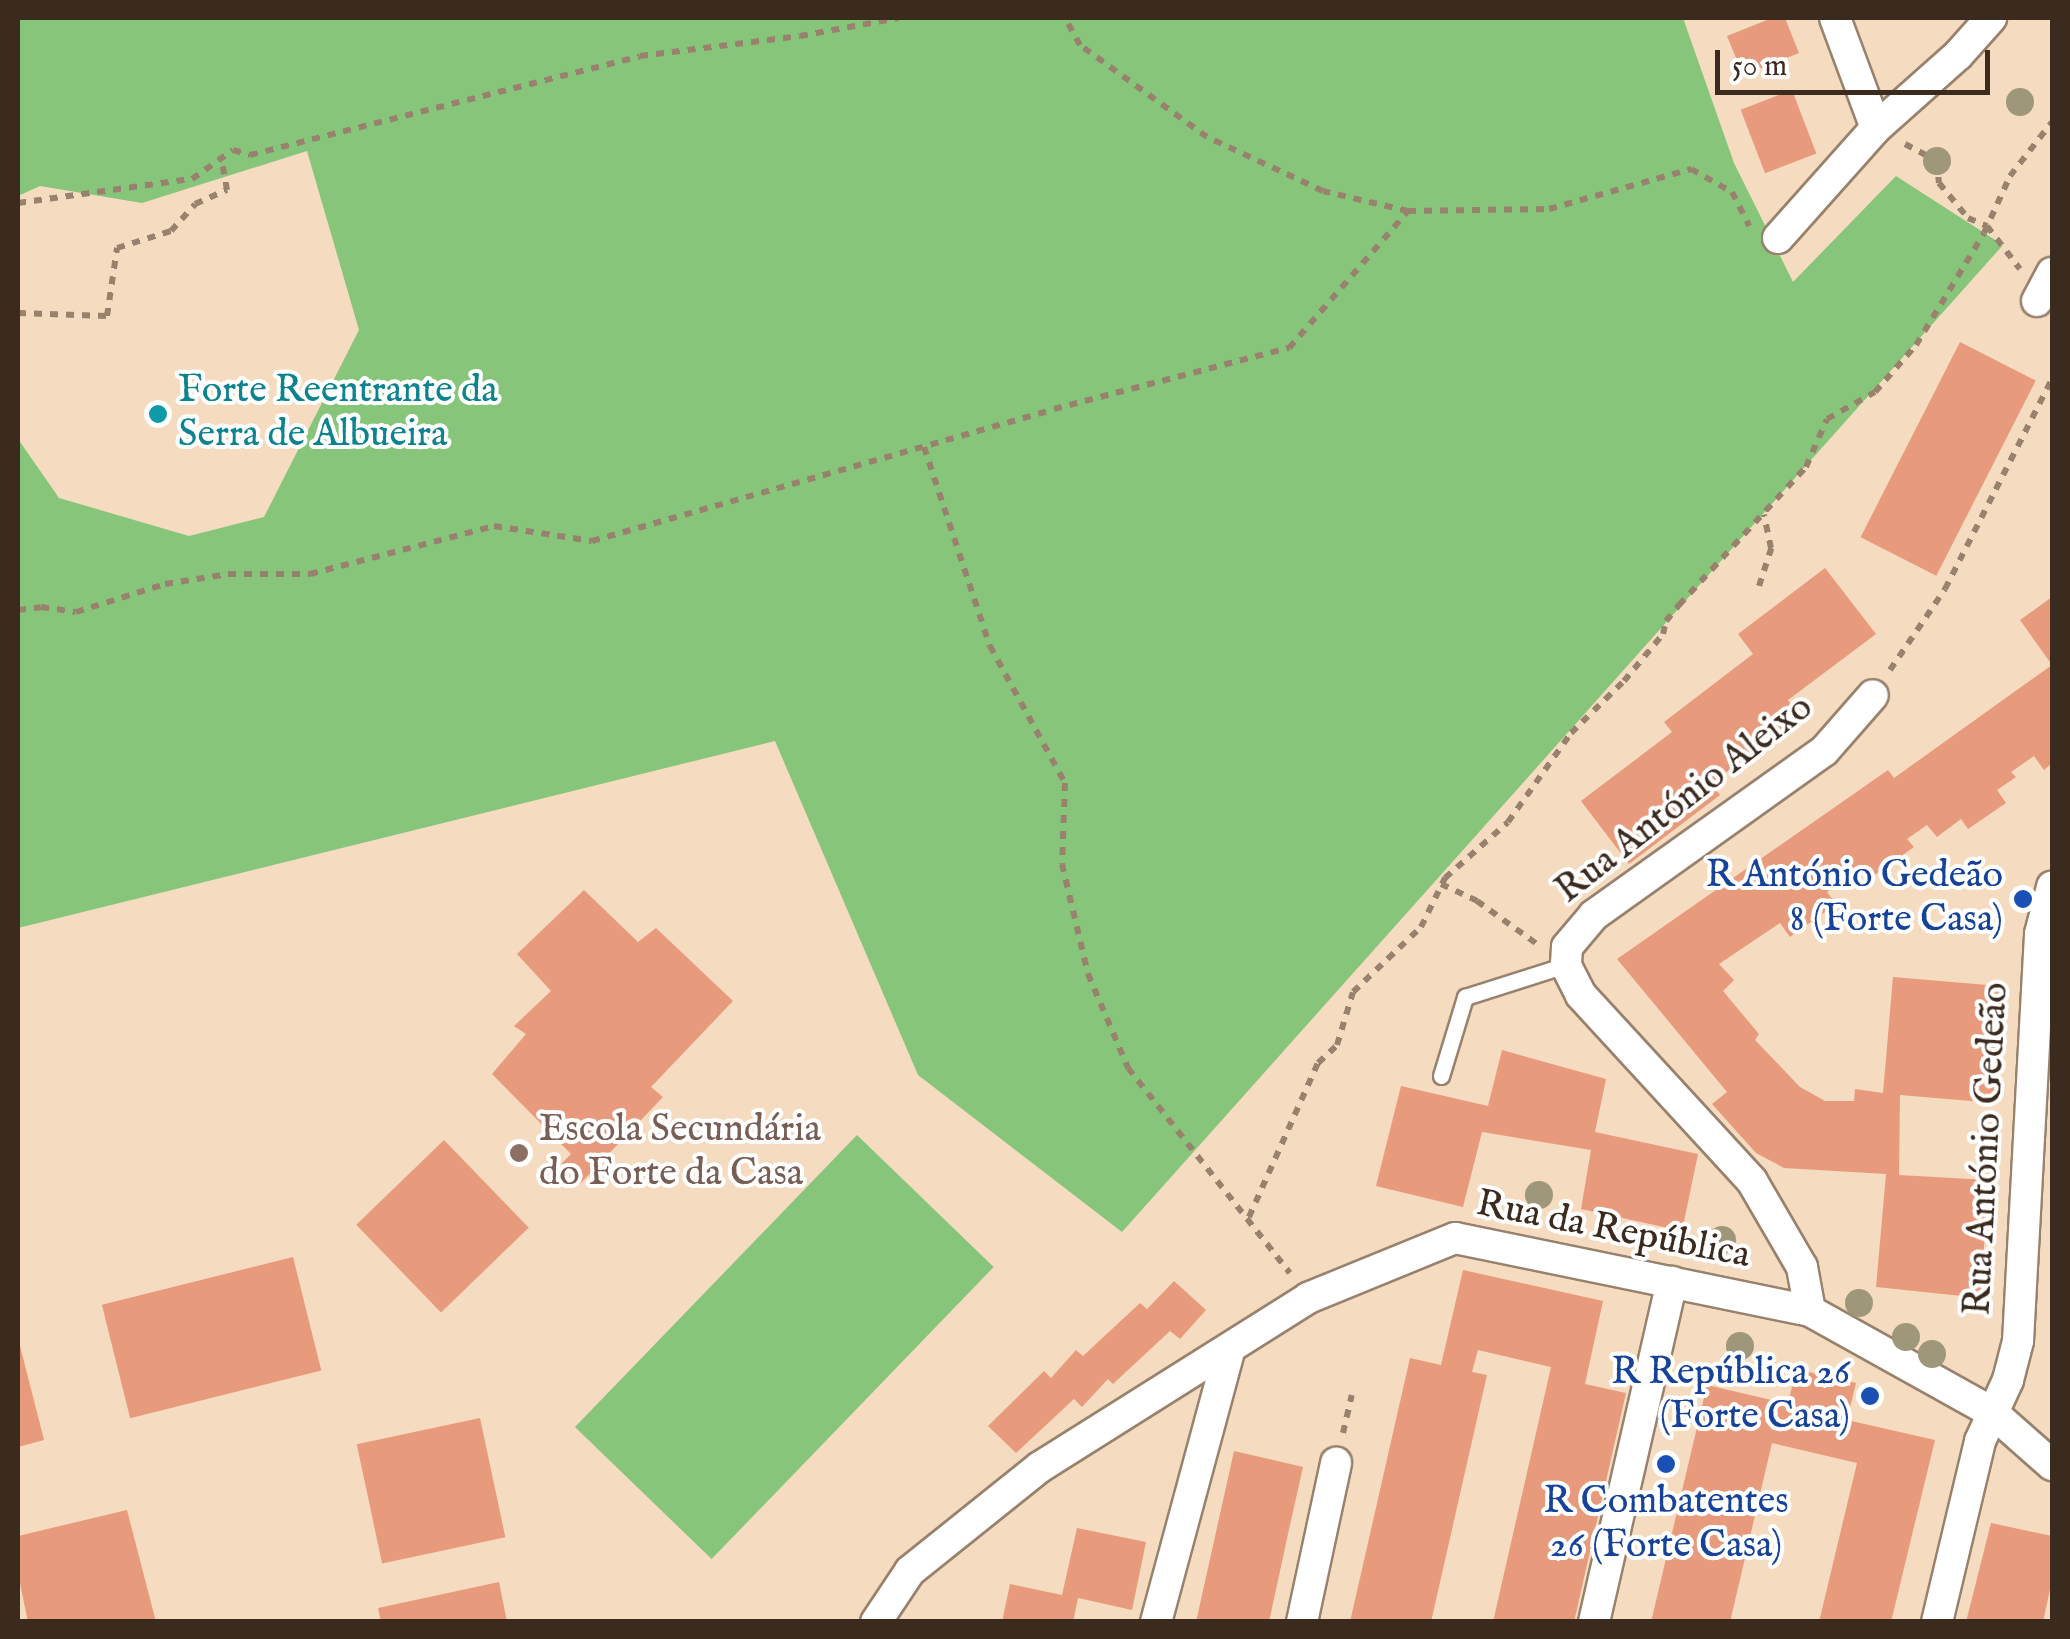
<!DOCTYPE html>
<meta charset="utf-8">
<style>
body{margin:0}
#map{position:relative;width:2070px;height:1639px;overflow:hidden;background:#f5dbbf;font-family:"IM FELL English",serif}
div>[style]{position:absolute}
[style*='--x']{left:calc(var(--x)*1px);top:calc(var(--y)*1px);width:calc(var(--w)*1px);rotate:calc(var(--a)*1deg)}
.green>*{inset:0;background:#87c57b;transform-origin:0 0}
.building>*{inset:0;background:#e89b7c;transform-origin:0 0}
.path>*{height:6px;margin-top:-3px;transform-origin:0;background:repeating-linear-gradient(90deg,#98826e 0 8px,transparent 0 16px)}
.roads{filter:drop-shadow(2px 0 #98826e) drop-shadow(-2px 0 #98826e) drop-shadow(0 2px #98826e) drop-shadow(0 -2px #98826e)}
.service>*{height:15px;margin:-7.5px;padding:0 7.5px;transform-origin:7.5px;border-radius:7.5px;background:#fff}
.minor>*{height:30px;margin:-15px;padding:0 15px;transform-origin:15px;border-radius:15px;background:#fff}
.trees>*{width:28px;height:28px;margin:-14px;border-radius:50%;background:#9e9779}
.dots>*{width:28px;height:28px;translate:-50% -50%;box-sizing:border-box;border:5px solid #fff;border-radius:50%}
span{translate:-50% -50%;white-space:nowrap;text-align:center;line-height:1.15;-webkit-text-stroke:8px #fff;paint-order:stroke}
.culture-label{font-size:38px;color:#0d838f}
.left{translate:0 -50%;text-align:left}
.street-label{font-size:38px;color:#3b2a1e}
.transit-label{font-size:38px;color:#164399}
.right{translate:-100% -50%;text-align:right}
.education-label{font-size:38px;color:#785e54}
.frame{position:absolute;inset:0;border:20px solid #3b2a1e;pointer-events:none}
.scale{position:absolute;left:1715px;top:50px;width:275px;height:45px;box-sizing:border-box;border:5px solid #3b2a1e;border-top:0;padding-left:12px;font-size:30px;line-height:35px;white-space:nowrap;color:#3b2a1e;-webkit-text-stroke:8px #fff;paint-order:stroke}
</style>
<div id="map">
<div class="green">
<div style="clip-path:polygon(18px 18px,1683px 18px,1734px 163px,1793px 282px,1896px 176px,2003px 245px,1122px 1232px,918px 1075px,775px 741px,18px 928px,18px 439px,59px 498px,189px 536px,264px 517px,359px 330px,307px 151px,142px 203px,40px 186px,18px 196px)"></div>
<div style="left:857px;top:1135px;width:190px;height:406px;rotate:44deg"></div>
</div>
<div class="building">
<div style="clip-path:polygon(1772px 18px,1785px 18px,1799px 53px,1743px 75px,1727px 36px)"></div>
<div style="left:1792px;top:90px;width:68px;height:55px;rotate:69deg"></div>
<div style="left:1960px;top:342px;width:85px;height:219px;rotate:27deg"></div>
<div style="clip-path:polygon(1825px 568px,1876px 634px,1788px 700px,1800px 717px,1711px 784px,1720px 795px,1629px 864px,1581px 801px,1672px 732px,1664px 722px,1753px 654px,1738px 634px)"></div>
<div style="clip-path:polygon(2052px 597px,2052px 763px,2044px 770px,2034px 756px,2011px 772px,2016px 777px,1997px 790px,2006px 803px,1968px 829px,1961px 819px,1937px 837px,1927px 825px,1907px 839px,1914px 847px,1869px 879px,1861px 867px,1827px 892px,1836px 904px,1790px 937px,1780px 923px,1719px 964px,1734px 980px,1723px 991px,1759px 1034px,1755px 1040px,1800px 1087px,1825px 1101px,1854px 1101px,1855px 1089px,1883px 1093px,1893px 977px,1999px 986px,1994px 1103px,1900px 1095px,1899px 1175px,1988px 1180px,1981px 1298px,1876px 1287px,1886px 1174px,1784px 1168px,1756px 1153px,1712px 1104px,1727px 1092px,1617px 959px,1888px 770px,1894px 778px,2052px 665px,2020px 620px)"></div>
<div style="clip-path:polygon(584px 890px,638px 942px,656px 928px,733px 1001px,651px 1087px,663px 1097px,580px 1184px,562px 1163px,571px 1154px,492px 1074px,526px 1034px,514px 1026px,551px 991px,517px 954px)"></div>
<div style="clip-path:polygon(1502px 1050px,1606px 1079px,1595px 1132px,1698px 1154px,1682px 1231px,1581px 1209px,1591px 1150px,1482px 1132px,1463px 1207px,1376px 1186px,1401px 1086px,1488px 1106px)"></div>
<div style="left:444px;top:1140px;width:122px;height:122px;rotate:46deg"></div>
<div style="left:293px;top:1257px;width:117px;height:197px;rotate:76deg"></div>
<div style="clip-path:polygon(1463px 1270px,1603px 1301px,1585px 1384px,1626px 1393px,1574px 1622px,1493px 1622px,1551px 1367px,1478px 1350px,1472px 1372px,1487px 1375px,1431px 1622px,1350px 1622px,1410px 1358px,1441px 1365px)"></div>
<div style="clip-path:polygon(1174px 1281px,1206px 1310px,1180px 1339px,1170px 1331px,1113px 1384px,1108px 1379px,1082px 1407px,1074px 1399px,1016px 1453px,988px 1426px,1044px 1371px,1051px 1378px,1076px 1350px,1083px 1356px,1140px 1303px,1147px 1309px)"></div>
<div style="clip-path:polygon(18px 1338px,44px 1440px,18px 1447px)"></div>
<div style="clip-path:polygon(1796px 1369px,1856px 1383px,1847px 1420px,1935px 1440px,1891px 1622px,1819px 1622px,1857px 1463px,1772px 1443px,1730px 1622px,1651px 1622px,1707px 1385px,1788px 1404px)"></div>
<div style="left:480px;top:1418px;width:122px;height:126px;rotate:78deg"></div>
<div style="clip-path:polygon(1234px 1451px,1303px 1467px,1288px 1534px,1269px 1622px,1196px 1622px)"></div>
<div style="clip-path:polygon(127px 1510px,156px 1622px,28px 1622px,18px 1574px,18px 1536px)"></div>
<div style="clip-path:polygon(1991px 1523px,2052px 1536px,2052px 1580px,2043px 1622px,1966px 1622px)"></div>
<div style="clip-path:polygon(1077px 1528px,1146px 1542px,1132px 1610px,1078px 1598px,1073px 1622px,1002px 1622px,1010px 1584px,1062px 1595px)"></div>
<div style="clip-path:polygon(499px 1582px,507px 1622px,381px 1622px,378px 1608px)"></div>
</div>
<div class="path">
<div style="--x:1905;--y:144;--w:36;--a:28"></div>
<div style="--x:1937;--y:161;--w:22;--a:85"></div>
<div style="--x:1939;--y:183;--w:45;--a:50.4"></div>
<div style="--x:1968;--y:218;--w:21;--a:23"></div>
<div style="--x:1987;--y:226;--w:54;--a:52.5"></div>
<div style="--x:18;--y:203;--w:176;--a:-7.9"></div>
<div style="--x:192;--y:179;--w:50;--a:-35.3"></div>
<div style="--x:233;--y:150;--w:18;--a:16"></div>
<div style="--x:250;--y:155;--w:402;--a:-14.2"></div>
<div style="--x:640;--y:56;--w:161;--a:-7.1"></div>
<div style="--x:800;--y:36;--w:100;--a:-10.4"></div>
<div style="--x:1408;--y:211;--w:141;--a:-0.8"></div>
<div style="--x:1549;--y:209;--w:148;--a:-15.7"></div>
<div style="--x:1691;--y:169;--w:47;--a:29.3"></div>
<div style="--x:1732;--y:192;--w:38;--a:63"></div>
<div style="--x:18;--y:313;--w:89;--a:1.9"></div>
<div style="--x:107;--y:316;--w:69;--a:-81.6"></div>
<div style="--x:117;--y:248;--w:57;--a:-17.5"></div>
<div style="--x:171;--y:231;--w:36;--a:-48"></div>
<div style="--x:195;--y:204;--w:35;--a:-24"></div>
<div style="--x:227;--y:190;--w:35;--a:-100"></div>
<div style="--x:924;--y:447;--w:210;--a:71.7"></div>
<div style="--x:990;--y:646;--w:156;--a:61.3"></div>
<div style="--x:1065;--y:783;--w:81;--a:92.1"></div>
<div style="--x:1062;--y:864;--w:113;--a:76.7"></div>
<div style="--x:1088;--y:974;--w:102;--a:66.9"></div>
<div style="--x:1128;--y:1068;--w:261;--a:51.7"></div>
<div style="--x:1759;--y:586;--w:40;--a:-72"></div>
<div style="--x:1771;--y:548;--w:34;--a:-102"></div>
<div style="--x:18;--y:610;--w:23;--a:-7"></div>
<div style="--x:41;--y:607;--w:35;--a:8"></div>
<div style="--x:76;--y:612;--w:93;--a:-17.5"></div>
<div style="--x:165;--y:584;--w:64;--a:-9"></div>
<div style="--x:228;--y:574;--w:82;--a:0"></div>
<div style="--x:310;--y:574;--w:190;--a:-14.6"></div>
<div style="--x:494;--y:526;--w:99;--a:8.7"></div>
<div style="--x:592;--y:541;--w:480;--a:-15.9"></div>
<div style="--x:1054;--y:409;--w:243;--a:-14.6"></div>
<div style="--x:1289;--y:348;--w:181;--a:-49"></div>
<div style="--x:1408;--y:211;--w:87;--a:-166.8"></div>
<div style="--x:1323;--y:191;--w:128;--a:-155"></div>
<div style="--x:1207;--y:137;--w:157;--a:-144.1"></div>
<div style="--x:1080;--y:45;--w:31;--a:-119"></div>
<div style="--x:1890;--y:670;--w:98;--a:-55.8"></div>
<div style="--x:1945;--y:589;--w:236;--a:-63"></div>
<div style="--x:1441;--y:884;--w:40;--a:25"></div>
<div style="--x:1477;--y:901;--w:74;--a:35.6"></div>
<div style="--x:1249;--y:1217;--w:169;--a:-65.9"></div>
<div style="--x:1318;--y:1063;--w:26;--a:-43"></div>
<div style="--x:1337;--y:1045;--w:55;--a:-73.2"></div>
<div style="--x:1353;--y:992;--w:94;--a:-43.7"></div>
<div style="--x:1421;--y:927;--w:55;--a:-63.9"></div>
<div style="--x:1445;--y:878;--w:84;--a:-41.6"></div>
<div style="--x:1508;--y:822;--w:109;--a:-54.7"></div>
<div style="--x:1571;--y:733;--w:74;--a:-44.5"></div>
<div style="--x:1624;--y:681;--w:61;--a:-50.3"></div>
<div style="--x:1663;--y:634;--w:13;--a:-77"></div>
<div style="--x:1666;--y:621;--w:21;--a:-51"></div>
<div style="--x:1679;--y:605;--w:188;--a:-47.4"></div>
<div style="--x:1806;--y:467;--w:52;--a:-66.4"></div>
<div style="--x:1827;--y:419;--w:55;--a:-29.4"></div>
<div style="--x:1875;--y:392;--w:62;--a:-48.9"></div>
<div style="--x:1916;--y:345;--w:131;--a:-58.7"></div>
<div style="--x:1984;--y:233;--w:63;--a:-65.5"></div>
<div style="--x:2010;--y:176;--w:68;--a:-52.1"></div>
<div style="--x:1343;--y:1433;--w:39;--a:-77"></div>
</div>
<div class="roads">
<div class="service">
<div style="--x:1441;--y:1076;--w:83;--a:-73.1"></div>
<div style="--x:1465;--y:997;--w:106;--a:-17.6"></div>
</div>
<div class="minor">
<div style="--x:1835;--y:18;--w:117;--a:69.6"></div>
<div style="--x:1778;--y:238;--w:147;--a:-48.3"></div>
<div style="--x:1876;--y:128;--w:110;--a:-41.7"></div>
<div style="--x:1958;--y:55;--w:50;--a:-48.3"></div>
<div style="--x:2037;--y:301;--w:32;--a:-62"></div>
<div style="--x:1810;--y:1311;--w:45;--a:-100.3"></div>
<div style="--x:1802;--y:1267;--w:99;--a:-120.2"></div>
<div style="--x:1752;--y:1181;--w:253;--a:-132.6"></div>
<div style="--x:1581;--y:995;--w:34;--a:-117"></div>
<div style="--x:1566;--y:965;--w:18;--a:-87"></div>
<div style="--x:1567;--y:947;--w:42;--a:-49.8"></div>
<div style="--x:1594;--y:915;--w:282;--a:-35.5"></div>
<div style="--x:1824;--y:751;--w:74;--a:-48.8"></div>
<div style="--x:876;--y:1622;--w:61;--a:-56.3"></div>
<div style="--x:910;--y:1571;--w:166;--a:-38.7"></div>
<div style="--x:1040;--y:1467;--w:317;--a:-32.2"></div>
<div style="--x:1308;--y:1298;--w:159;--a:-22.2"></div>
<div style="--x:1455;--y:1238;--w:362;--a:11.6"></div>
<div style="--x:1810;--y:1311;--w:210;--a:29.1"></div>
<div style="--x:1993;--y:1413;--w:79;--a:41.4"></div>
<div style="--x:1156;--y:1622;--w:281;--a:-74.9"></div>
<div style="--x:1302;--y:1622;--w:163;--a:-77.9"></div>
<div style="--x:1594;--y:1622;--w:349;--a:-77.1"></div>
<div style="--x:1937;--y:1622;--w:186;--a:-76.6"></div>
<div style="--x:1980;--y:1441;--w:67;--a:-65.3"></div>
<div style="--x:2008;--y:1380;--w:40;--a:-75.6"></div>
<div style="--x:2018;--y:1341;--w:408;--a:-86.9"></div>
<div style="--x:2040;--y:934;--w:49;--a:-75.7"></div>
</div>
</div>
<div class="trees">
<div style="left:2020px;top:102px"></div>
<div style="left:1937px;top:161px"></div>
<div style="left:1539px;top:1195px"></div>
<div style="left:1722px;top:1240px"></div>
<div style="left:1859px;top:1303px"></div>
<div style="left:1906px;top:1337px"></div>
<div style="left:1740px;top:1346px"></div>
<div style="left:1932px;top:1354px"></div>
</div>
<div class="dots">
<div style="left:158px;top:414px;background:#0f9aa8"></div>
<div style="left:2023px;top:899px;background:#1a4fb4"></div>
<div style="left:519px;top:1153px;background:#8d6e63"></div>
<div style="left:1870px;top:1396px;background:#1a4fb4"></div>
<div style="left:1666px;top:1464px;background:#1a4fb4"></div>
</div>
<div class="culture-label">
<span class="left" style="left:178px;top:414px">Forte Reentrante da<br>Serra de Albueira</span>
</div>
<div class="street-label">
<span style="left:1685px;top:800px;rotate:-38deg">Rua António Aleixo</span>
<span style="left:1988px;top:1149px;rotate:-87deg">Rua António Gedeão</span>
<span style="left:1613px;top:1231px;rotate:11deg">Rua da República</span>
</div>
<div class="transit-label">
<span class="right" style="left:2003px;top:899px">R António Gedeão<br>8 (Forte Casa)</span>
<span class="right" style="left:1850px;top:1396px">R República 26<br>(Forte Casa)</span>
<span style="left:1666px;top:1525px">R Combatentes<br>26 (Forte Casa)</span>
</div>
<div class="education-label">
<span class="left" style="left:539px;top:1153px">Escola Secundária<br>do Forte da Casa</span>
</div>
<div class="frame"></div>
<div class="scale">50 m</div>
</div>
